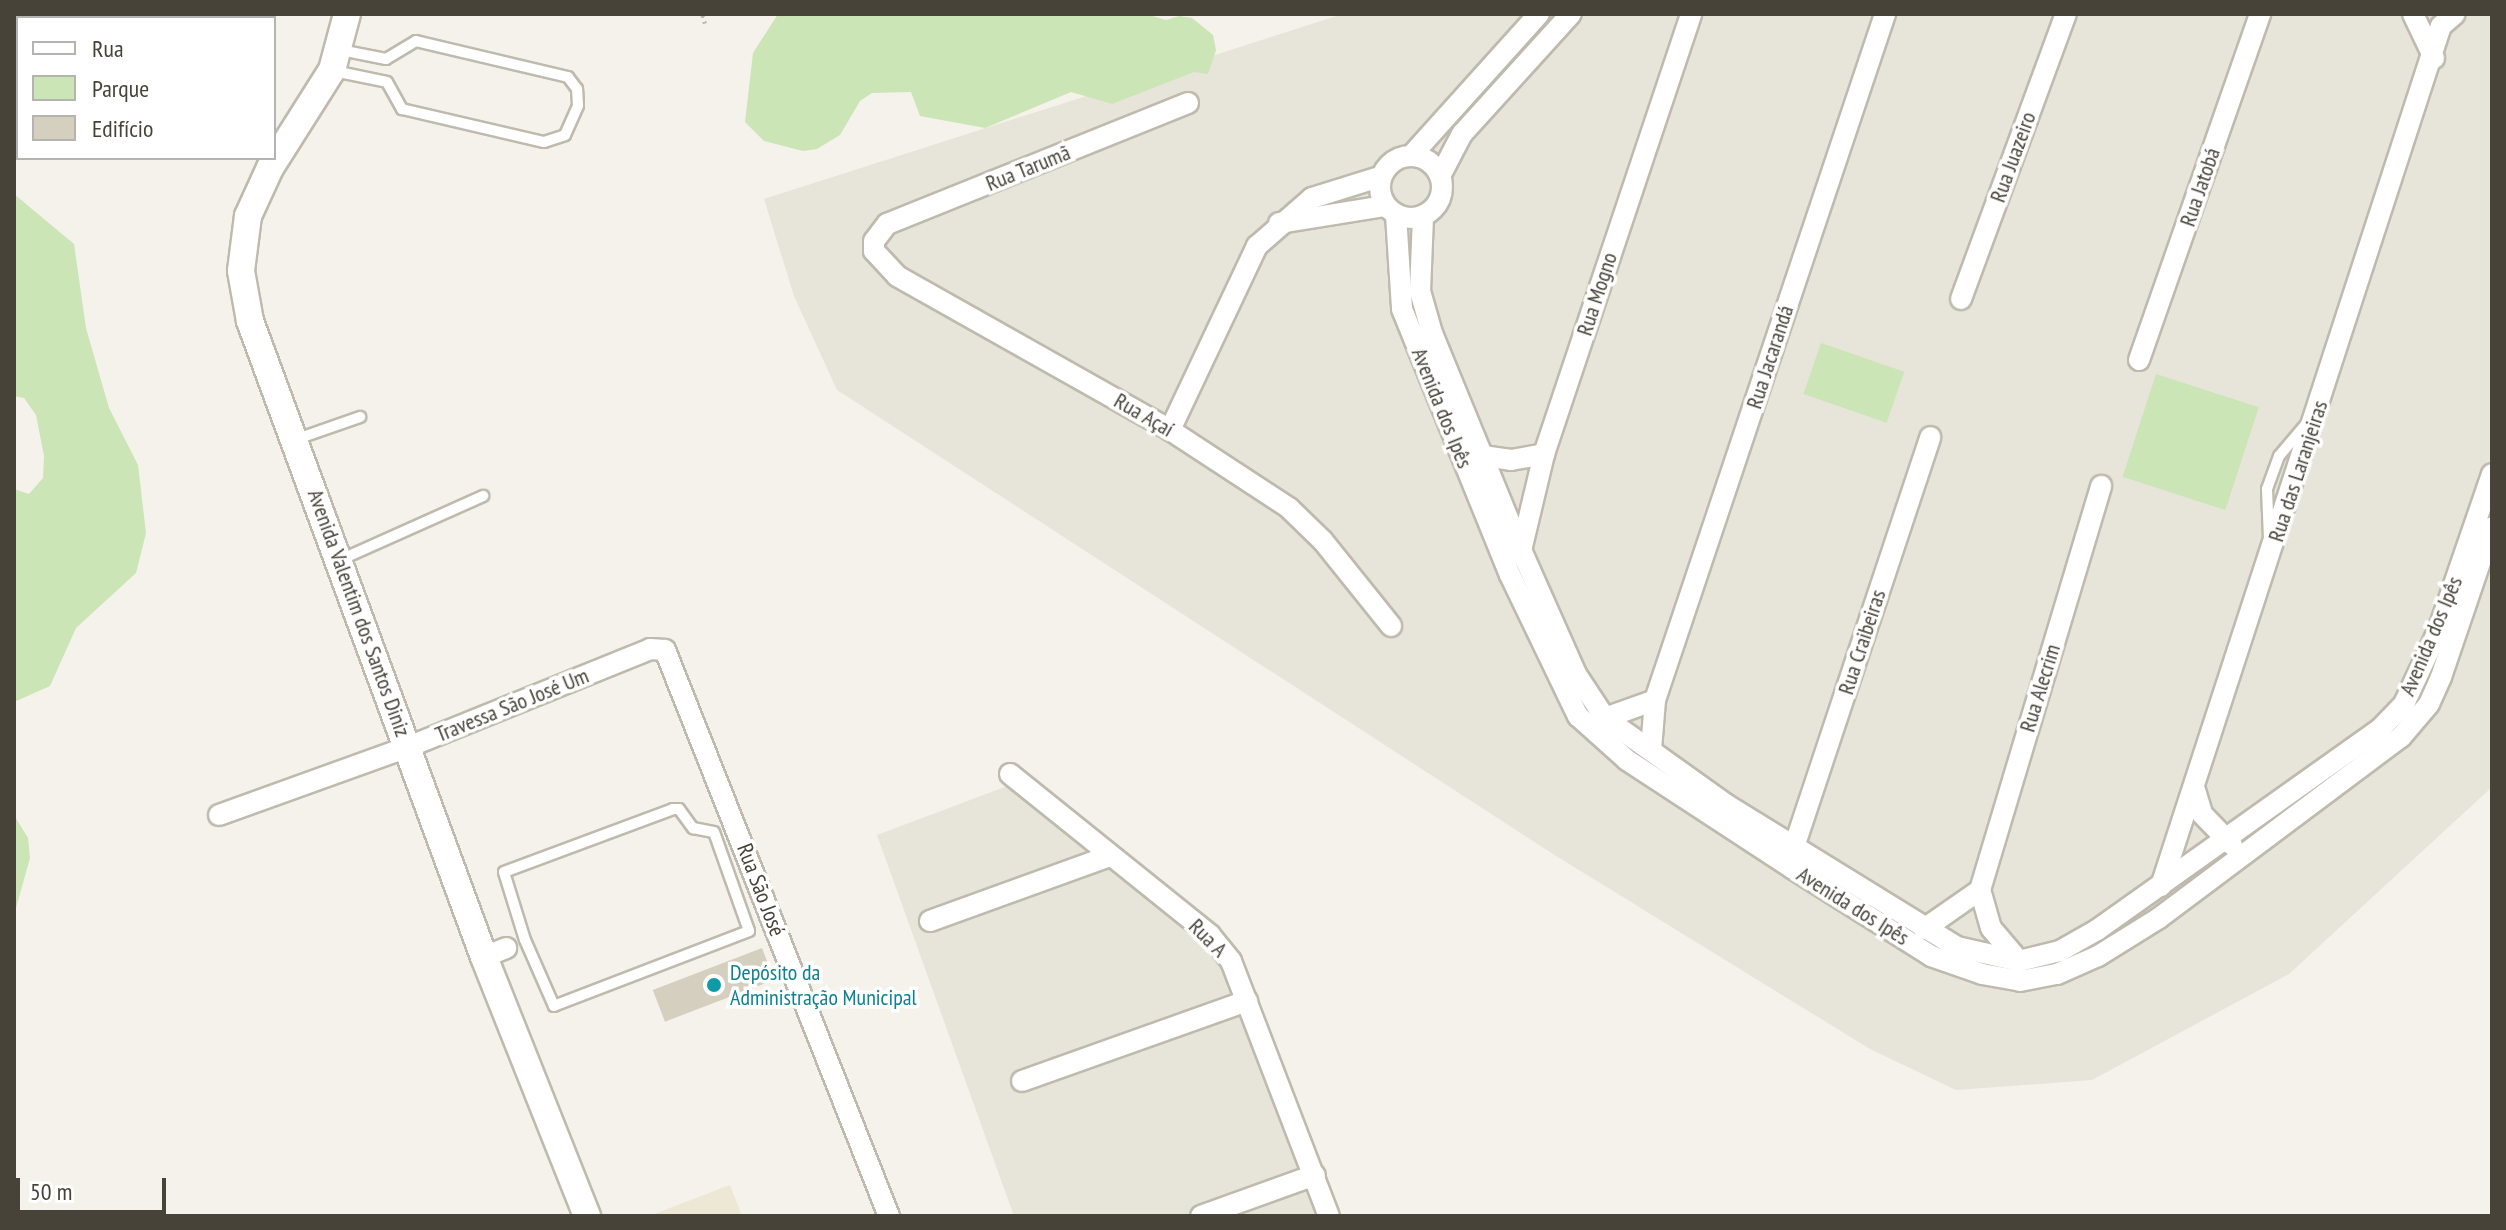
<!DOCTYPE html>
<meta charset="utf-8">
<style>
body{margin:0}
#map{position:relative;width:2506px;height:1230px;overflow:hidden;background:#f4f2ea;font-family:"PT Sans Narrow",sans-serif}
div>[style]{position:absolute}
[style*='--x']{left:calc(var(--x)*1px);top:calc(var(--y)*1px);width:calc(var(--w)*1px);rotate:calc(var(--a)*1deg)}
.residential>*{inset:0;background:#e7e4d9}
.education>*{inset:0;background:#ece8d5}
.green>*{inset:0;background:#cbe5b6;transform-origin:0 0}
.building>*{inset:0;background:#d5cfc0;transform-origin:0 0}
.path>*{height:4px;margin-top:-2px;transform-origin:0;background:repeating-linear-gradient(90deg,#bfb7a0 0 4px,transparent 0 8px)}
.roads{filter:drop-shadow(2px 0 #bfbaad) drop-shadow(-2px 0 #bfbaad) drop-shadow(0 2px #bfbaad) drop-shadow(0 -2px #bfbaad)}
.service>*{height:10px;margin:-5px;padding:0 5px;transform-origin:5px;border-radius:5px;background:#fff}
.minor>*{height:20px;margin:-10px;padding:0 10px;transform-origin:10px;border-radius:10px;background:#fff}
.minor>.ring{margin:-10px;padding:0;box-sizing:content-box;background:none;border:20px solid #fff;border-radius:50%}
.tertiary>*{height:26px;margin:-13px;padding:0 13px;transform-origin:13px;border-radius:13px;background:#fff}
.dots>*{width:22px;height:22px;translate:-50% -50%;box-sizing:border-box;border:4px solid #fff;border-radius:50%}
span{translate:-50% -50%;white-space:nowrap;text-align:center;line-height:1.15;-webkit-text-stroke:7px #fff;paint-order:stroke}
.street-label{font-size:22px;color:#474339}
.culture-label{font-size:22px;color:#0d838f}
.left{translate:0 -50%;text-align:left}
.frame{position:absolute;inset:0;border:16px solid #474339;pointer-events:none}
.legend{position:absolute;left:16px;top:16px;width:260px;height:144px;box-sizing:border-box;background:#fff;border:2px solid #b5b4b0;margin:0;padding:10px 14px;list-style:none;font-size:24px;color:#474339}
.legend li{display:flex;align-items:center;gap:16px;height:40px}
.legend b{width:40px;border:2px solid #b5b4b0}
.scale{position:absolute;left:16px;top:1178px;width:150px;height:36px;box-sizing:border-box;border:4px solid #474339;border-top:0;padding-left:10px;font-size:24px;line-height:28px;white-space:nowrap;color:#474339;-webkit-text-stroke:6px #fff;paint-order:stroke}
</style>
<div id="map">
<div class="residential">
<div style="clip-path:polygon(1343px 14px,2492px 14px,2492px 787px,2289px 974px,2092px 1080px,1956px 1090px,1870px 1049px,1553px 854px,837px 390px,794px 296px,764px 199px)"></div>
<div style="clip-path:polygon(1018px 782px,1216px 938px,1317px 1216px,1014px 1216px,877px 835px)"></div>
</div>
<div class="education">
<div style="clip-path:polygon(730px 1185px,742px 1216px,649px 1216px)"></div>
</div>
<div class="green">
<div style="clip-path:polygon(778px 14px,1146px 14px,1166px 20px,1179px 16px,1192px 18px,1213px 35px,1216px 50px,1208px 74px,1194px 72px,1112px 104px,1071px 92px,985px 128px,920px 116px,911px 92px,872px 93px,860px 101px,840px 135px,817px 149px,803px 151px,764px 141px,745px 122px,753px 53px)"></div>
<div style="clip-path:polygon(14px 194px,74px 244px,86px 328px,109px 408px,138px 465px,146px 533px,136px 573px,76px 628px,50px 686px,14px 702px,14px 489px,29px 494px,43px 478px,44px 456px,36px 415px,24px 398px,14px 396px)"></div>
<div style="left:1821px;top:343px;width:88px;height:54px;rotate:19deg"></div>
<div style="left:2156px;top:374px;width:108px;height:108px;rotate:18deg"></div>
<div style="clip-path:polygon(14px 815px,28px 838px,30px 858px,14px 915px)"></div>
</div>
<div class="building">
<div style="left:762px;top:948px;width:34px;height:117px;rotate:69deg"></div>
</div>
<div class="path">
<div style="--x:702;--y:14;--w:10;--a:73"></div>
</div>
<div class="roads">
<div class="service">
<div style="--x:334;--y:71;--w:54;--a:11.7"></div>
<div style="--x:387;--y:82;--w:31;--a:61"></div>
<div style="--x:402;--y:109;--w:146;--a:13.1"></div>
<div style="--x:544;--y:142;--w:22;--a:-18"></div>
<div style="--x:565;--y:135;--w:32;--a:-66"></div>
<div style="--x:578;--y:106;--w:17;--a:-93"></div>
<div style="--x:577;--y:89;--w:15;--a:-127"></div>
<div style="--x:568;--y:77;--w:156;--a:-166.7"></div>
<div style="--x:416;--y:41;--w:35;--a:149"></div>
<div style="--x:386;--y:59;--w:47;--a:-168.9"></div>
<div style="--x:297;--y:439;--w:67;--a:-19.2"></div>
<div style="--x:2269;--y:539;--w:50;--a:-92.3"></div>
<div style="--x:2267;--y:489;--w:35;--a:-70"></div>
<div style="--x:2279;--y:456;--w:43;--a:-49.7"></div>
<div style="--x:340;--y:560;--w:157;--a:-24.1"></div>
<div style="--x:673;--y:809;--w:6;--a:0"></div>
<div style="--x:679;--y:809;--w:24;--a:54"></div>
<div style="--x:693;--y:828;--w:21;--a:11"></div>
<div style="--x:714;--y:832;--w:105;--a:70.5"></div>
<div style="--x:749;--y:931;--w:209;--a:159"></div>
<div style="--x:554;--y:1006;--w:72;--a:-113.7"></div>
<div style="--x:525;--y:940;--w:71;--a:-107.2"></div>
<div style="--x:504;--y:872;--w:180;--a:-20.4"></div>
</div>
<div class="minor">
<div style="--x:2413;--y:14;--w:49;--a:64.5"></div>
<div style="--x:1188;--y:103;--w:324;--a:158.1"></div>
<div style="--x:887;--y:224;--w:21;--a:127"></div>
<div style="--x:874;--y:241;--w:10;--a:90"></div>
<div style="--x:874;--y:251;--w:34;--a:47"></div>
<div style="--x:897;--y:276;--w:313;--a:29.4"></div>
<div style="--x:1170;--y:430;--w:142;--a:33.2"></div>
<div style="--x:1289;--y:508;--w:47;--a:44.1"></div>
<div style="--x:1323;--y:541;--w:109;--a:51.3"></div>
<div class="ring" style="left:1380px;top:156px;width:42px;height:42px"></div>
<div style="--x:1411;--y:156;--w:191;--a:-48"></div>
<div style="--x:1440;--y:176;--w:47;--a:-62.4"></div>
<div style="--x:1462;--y:134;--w:162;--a:-47.8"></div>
<div style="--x:1396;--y:215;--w:94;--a:86.3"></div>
<div style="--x:1402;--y:309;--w:287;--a:67.9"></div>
<div style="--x:1510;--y:575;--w:157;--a:64.3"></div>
<div style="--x:1578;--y:716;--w:66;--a:41.9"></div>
<div style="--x:1627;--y:760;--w:197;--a:33.2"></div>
<div style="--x:1792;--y:868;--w:165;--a:32.3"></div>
<div style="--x:1931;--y:956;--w:54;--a:19.4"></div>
<div style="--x:1982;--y:974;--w:39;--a:10"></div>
<div style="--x:2020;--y:981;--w:38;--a:-11"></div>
<div style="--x:2057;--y:974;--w:45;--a:-23.7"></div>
<div style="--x:2098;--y:956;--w:72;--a:-31.9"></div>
<div style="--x:2159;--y:918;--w:302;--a:-36.8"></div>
<div style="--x:2401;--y:737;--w:43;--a:-49.7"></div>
<div style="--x:2429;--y:704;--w:30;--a:-66"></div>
<div style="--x:2441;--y:677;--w:158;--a:-71.2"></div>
<div style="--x:1423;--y:217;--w:74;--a:92.3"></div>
<div style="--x:1420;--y:291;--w:44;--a:74.1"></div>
<div style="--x:1432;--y:333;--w:237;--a:67.7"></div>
<div style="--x:1522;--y:552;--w:133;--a:66.1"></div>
<div style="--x:1576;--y:674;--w:53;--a:56.6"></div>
<div style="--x:1605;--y:718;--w:150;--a:35.5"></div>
<div style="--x:1727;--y:805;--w:270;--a:31.7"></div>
<div style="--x:1957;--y:947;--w:64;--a:12.7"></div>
<div style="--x:2019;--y:961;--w:42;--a:-13.7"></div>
<div style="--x:2060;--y:951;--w:43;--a:-29.6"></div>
<div style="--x:2097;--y:930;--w:349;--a:-35.4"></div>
<div style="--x:2381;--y:728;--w:33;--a:-46"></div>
<div style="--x:2404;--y:704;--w:81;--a:-65"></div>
<div style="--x:2438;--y:631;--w:166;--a:-71"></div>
<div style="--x:1279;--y:223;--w:107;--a:-9.1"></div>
<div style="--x:1961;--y:299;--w:304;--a:-69.8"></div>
<div style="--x:2139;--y:360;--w:367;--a:-70.7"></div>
<div style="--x:1170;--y:430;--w:204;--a:-64.7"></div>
<div style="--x:1257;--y:246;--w:73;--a:-41.1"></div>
<div style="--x:1312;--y:198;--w:73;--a:-17.4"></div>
<div style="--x:1469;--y:454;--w:42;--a:8.1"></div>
<div style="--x:1511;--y:460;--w:34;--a:-10"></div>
<div style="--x:1520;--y:555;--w:104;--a:-76.6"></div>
<div style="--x:1544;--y:454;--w:464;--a:-71.5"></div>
<div style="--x:1605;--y:718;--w:53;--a:-19.8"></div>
<div style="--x:1651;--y:750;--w:50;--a:-85.4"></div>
<div style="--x:1655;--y:700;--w:724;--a:-71.46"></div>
<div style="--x:1010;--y:774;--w:257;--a:38.8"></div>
<div style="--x:1210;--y:935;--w:33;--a:51"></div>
<div style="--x:1231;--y:961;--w:273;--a:69"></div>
<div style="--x:2194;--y:787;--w:28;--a:73"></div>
<div style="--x:2202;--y:814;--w:43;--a:45.9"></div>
<div style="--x:219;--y:815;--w:201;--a:-19.8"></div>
<div style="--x:408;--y:747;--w:261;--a:-22"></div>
<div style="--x:650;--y:649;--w:15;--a:4"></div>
<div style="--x:665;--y:650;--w:609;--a:68.41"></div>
<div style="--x:1794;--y:847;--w:432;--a:-71.6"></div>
<div style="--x:2161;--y:886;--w:904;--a:-71.97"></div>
<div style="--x:2441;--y:26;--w:18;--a:-41"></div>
<div style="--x:930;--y:921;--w:191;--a:-19.9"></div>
<div style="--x:1924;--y:929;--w:68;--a:-34.9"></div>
<div style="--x:484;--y:957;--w:24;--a:-22"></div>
<div style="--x:2019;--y:961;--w:43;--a:-130.3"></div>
<div style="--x:1991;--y:928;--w:40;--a:-106"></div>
<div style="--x:1980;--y:890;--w:422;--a:-73.3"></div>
<div style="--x:1022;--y:1081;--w:239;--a:-19.6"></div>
<div style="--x:1201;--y:1216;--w:121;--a:-19.8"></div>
</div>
<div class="tertiary">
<div style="--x:347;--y:14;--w:58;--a:105"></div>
<div style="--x:332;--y:70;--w:116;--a:122.3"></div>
<div style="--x:270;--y:168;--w:53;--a:114.6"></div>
<div style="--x:248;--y:216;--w:55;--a:97.3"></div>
<div style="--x:241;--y:271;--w:51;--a:79.8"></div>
<div style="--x:250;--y:321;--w:678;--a:69.8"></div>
<div style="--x:484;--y:957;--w:279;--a:68.3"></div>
</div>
</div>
<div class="dots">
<div style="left:714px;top:985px;background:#0f9aa8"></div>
</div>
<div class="street-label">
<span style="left:2013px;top:157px;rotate:-70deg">Rua Juazeiro</span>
<span style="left:1028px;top:168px;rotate:-22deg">Rua Tarumã</span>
<span style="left:2200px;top:187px;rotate:-71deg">Rua Jatobá</span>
<span style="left:1597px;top:294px;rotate:-72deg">Rua Mogno</span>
<span style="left:1770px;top:357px;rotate:-72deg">Rua Jacarandá</span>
<span style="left:1442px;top:408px;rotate:68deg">Avenida dos Ipês</span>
<span style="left:1144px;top:415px;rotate:30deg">Rua Açaí</span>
<span style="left:2298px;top:471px;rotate:-72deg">Rua das Laranjeiras</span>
<span style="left:359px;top:613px;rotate:70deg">Avenida Valentim dos Santos Diniz</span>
<span style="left:2431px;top:636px;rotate:-67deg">Avenida dos Ipês</span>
<span style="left:1862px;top:642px;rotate:-72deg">Rua Craibeiras</span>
<span style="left:2040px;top:688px;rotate:-73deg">Rua Alecrim</span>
<span style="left:512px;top:705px;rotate:-22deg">Travessa São José Um</span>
<span style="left:761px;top:890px;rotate:69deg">Rua São José</span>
<span style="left:1853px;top:906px;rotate:32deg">Avenida dos Ipês</span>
<span style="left:1208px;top:938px;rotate:45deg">Rua A</span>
</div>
<div class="culture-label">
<span class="left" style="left:730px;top:985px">Depósito da<br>Administração Municipal</span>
</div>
<div class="frame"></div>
<ul class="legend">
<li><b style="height:10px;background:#fff"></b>Rua</li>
<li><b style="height:22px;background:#cbe5b6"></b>Parque</li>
<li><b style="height:22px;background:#d5cfc0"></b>Edifício</li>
</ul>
<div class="scale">50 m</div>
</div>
